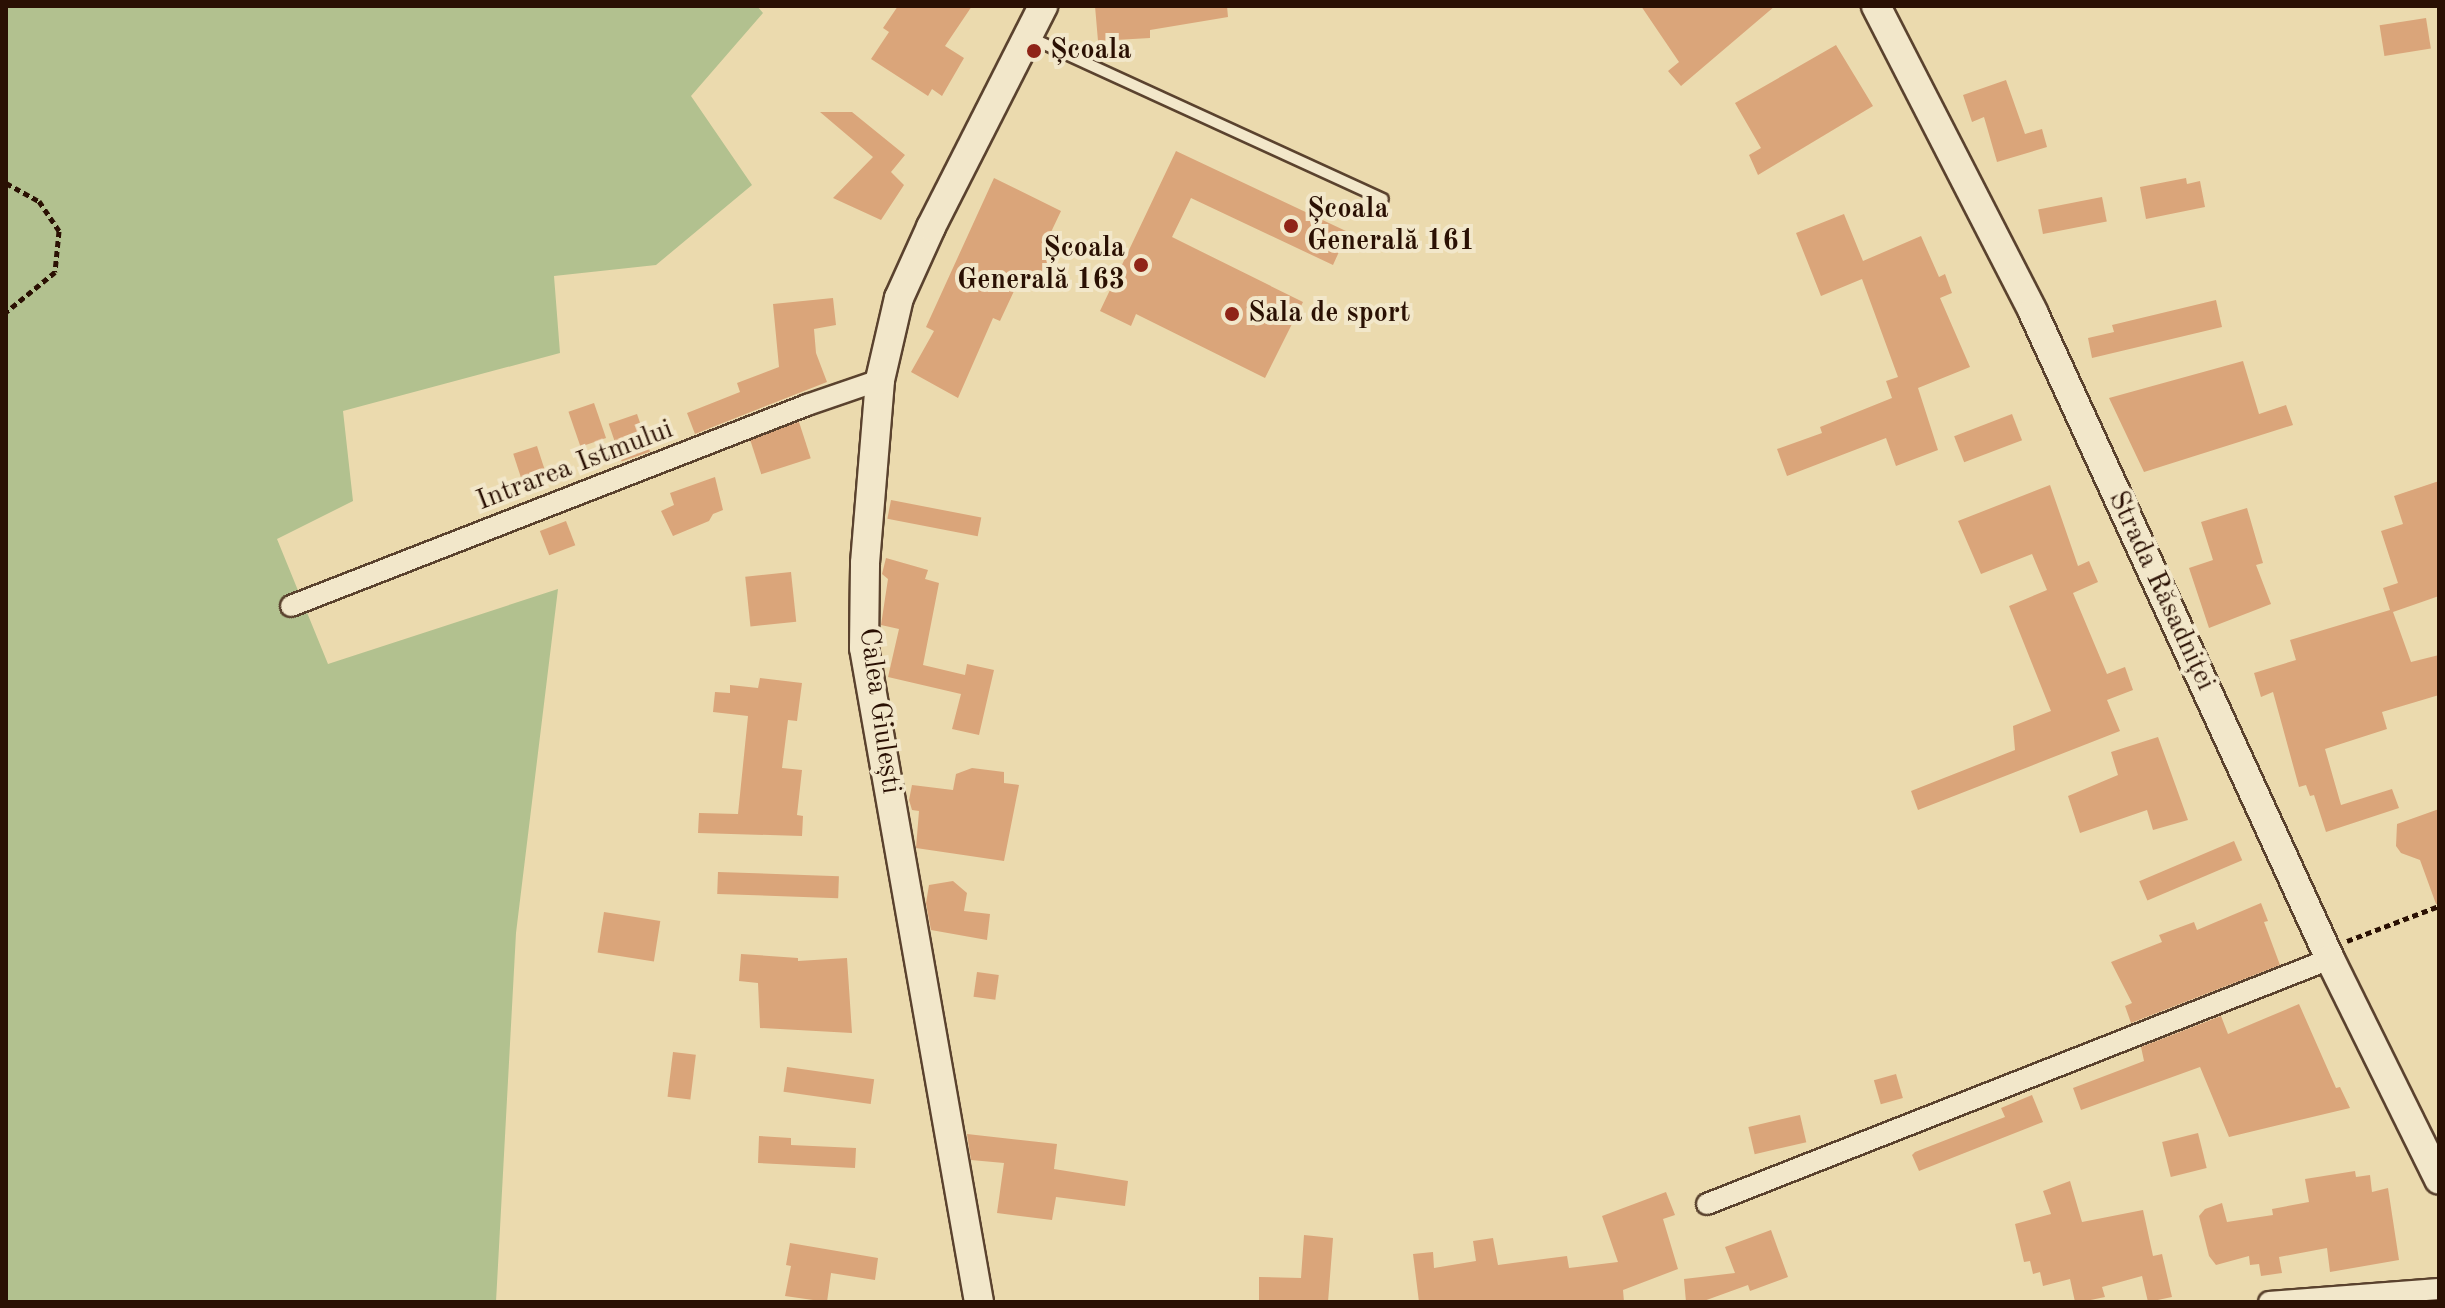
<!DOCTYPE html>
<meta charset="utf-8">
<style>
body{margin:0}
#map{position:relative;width:2445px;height:1308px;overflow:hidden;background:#ebdaae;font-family:"Old Standard TT",serif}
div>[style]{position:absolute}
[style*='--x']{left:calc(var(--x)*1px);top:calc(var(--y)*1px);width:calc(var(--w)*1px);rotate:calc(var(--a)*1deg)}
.green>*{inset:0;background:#b2c18f}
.building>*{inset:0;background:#daa57a;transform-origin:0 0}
.path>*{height:5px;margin-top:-2.5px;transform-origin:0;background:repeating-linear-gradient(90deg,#2a1003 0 6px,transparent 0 10px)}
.roads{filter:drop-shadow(2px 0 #5a422e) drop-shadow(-2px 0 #5a422e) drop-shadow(0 2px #5a422e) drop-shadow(0 -2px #5a422e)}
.lane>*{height:10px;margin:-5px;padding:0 5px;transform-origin:5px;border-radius:5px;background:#f2e7ca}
.street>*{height:20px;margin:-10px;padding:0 10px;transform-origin:10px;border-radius:10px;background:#f2e7ca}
.secondary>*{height:28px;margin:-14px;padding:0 14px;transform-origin:14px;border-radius:14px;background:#f2e7ca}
.dots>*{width:22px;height:22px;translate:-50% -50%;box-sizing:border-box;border:4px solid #f2e7ca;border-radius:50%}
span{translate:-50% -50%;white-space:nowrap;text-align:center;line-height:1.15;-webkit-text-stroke:8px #f2e7ca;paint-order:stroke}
.poi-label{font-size:28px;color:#2a1003;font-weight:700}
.left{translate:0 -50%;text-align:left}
.right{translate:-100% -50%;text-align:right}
.street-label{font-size:28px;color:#2a1003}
.frame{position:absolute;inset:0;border:8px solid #2a1003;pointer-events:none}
</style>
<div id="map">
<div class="green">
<div style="clip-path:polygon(6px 6px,757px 6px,763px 13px,691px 96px,752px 185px,656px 265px,554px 276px,560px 353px,343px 411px,353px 501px,277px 539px,328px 664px,558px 589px,516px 933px,496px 1302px,6px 1302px)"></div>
</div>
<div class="building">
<div style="clip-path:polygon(898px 6px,972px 6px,945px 46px,964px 58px,942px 96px,932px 89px,928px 96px,871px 59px,889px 32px,883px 28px)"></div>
<div style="clip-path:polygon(1095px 6px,1227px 6px,1228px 17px,1150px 30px,1150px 38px,1098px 41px)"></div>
<div style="clip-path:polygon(1641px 6px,1775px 6px,1681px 86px,1668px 71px,1679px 62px)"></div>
<div style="left:2426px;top:18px;width:31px;height:47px;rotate:81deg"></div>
<div style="clip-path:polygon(1836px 45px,1873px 106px,1758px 175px,1749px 155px,1761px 148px,1735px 103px)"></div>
<div style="clip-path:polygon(2006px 80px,2025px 134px,2042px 129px,2047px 147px,1997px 162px,1984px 117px,1972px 122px,1963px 95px)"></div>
<div style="clip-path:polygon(820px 112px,852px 112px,905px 155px,891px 172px,904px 185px,881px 220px,833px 198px,873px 157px)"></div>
<div style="clip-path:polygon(1176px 151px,1348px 232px,1333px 265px,1191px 198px,1172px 237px,1303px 302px,1265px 378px,1136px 314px,1131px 326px,1100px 311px)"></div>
<div style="clip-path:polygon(994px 178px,1061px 211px,1043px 249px,1052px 253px,1039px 282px,1022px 274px,1000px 321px,993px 318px,958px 398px,911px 372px,934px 331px,926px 327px)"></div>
<div style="clip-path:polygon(2186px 178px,2187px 184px,2200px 181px,2205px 207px,2146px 219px,2140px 187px)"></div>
<div style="left:2102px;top:197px;width:25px;height:65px;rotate:79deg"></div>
<div style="clip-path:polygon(1844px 214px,1863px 261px,1921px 236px,1939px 277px,1945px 274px,1952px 293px,1940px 298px,1970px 367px,1918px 388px,1938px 450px,1896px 466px,1886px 438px,1787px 476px,1777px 449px,1822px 433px,1820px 427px,1892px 398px,1886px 381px,1898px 377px,1862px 279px,1821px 296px,1796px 233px)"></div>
<div style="clip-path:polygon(833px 298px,836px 325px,814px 329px,816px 353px,827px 382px,695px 434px,687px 413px,740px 392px,737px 383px,779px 367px,773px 304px)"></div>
<div style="clip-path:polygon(2216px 300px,2222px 327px,2092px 358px,2088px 338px,2114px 332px,2112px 325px)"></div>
<div style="clip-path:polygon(2243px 361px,2259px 414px,2286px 405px,2293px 425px,2144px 472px,2109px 398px)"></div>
<div style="left:594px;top:403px;width:37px;height:27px;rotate:71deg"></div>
<div style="left:637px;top:414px;width:40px;height:30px;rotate:71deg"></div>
<div style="left:2012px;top:414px;width:28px;height:62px;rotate:69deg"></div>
<div style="left:799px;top:422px;width:38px;height:52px;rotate:72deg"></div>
<div style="left:537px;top:446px;width:36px;height:25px;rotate:72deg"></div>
<div style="clip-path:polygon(715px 477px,723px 510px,713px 514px,709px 521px,673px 536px,661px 511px,674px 505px,670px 493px)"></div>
<div style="clip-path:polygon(2439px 481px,2439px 596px,2393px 612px,2411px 662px,2439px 655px,2439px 695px,2382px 712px,2387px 729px,2325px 749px,2341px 805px,2392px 789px,2399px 808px,2326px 832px,2314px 795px,2310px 796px,2306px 785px,2299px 787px,2273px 692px,2261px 697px,2254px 673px,2296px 660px,2290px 640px,2390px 610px,2383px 588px,2398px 583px,2381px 531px,2403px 524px,2394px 496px)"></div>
<div style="clip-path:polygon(2050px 485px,2078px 566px,2089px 561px,2098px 582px,2073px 593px,2107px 674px,2125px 667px,2133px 690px,2107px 700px,2120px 731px,1918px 810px,1911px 791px,2015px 750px,2013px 726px,2051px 711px,2009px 606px,2047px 590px,2032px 554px,1981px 574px,1958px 521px)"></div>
<div style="left:891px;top:500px;width:92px;height:19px;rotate:11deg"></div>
<div style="clip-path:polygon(2247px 508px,2263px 563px,2256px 565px,2271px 604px,2209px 628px,2189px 568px,2213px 560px,2201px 522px)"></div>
<div style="left:566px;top:521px;width:26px;height:28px;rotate:69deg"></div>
<div style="clip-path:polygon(886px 558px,928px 570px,925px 579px,939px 583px,923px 665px,965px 675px,967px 664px,994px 670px,979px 735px,952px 729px,961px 694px,888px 677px,899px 629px,881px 625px,888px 579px,882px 574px)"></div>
<div style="left:791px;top:572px;width:50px;height:46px;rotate:84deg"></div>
<div style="clip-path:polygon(760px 678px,802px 683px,797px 721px,788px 720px,782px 768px,802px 770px,797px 815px,803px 816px,802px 836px,698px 833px,699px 813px,738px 814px,748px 716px,713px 712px,715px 692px,730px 693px,730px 685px,758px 688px)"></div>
<div style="clip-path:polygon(2158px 737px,2188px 820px,2153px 830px,2147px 810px,2080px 833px,2068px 796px,2118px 775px,2111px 752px)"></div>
<div style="clip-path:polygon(972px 768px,1004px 772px,1004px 783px,1019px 785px,1004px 861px,916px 848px,919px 811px,912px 810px,909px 800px,912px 785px,953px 790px,956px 774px)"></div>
<div style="clip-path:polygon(2439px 809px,2439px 904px,2436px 904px,2420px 860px,2401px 853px,2396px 846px,2397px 824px)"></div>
<div style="left:2234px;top:841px;width:21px;height:103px;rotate:67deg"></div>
<div style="left:718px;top:872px;width:121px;height:22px;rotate:2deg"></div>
<div style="clip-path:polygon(953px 881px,967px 893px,964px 911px,990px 914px,987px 940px,931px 930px,926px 903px,929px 885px)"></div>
<div style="clip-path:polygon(2261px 903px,2268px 921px,2264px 922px,2280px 965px,2131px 1023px,2125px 1006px,2132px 1003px,2111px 962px,2162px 942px,2159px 935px,2194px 922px,2197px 930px)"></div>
<div style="left:604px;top:912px;width:57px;height:41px;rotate:9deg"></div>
<div style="clip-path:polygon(741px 954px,798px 958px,798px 961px,847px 958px,852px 1033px,760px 1028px,758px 983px,739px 981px)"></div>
<div style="left:977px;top:972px;width:22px;height:25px;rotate:8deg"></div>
<div style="clip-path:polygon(2299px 1004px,2336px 1088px,2340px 1087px,2350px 1108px,2229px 1137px,2200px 1067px,2081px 1110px,2073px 1088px,2144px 1061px,2141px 1047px,2221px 1016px,2228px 1034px)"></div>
<div style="left:673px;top:1052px;width:23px;height:45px;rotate:7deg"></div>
<div style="left:787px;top:1067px;width:88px;height:25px;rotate:8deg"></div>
<div style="left:1896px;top:1074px;width:25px;height:23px;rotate:74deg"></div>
<div style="clip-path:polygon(2032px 1095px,2043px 1122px,1919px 1171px,1912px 1155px,1915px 1152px,2005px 1117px,2001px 1108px)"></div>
<div style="left:1800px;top:1115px;width:28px;height:53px;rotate:77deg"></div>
<div style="left:2198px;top:1133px;width:36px;height:37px;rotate:76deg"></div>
<div style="clip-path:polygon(967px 1134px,1057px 1144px,1054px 1169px,1128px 1181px,1125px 1206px,1056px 1197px,1052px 1220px,997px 1213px,1004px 1163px,971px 1160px)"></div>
<div style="clip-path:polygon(759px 1136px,791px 1138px,791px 1145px,856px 1148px,855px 1168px,758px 1163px)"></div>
<div style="clip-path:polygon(2355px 1171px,2356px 1177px,2370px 1175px,2372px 1192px,2388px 1188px,2399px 1260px,2330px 1272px,2327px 1248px,2279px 1257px,2282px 1273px,2261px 1276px,2259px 1264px,2250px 1265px,2249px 1256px,2216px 1265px,2209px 1256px,2199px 1216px,2205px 1209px,2222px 1203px,2227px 1222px,2273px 1215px,2272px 1209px,2309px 1202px,2305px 1179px)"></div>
<div style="clip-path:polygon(2070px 1181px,2082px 1222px,2143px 1210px,2153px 1256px,2162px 1254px,2172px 1297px,2148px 1302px,2142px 1276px,2102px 1287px,2105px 1297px,2081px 1302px,2075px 1302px,2070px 1279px,2043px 1286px,2040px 1272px,2033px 1274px,2030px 1261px,2024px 1262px,2015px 1224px,2051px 1214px,2043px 1191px)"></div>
<div style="clip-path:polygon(1666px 1192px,1675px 1215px,1663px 1219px,1678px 1269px,1623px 1290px,1624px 1302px,1419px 1302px,1413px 1254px,1433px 1252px,1434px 1268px,1476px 1261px,1473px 1241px,1493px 1238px,1498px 1265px,1567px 1256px,1569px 1268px,1618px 1262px,1602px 1216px)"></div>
<div style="clip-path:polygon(1771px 1230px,1788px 1277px,1750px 1291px,1748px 1285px,1701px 1302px,1686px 1302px,1684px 1279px,1735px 1273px,1725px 1247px)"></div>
<div style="clip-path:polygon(1304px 1235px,1333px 1238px,1328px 1302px,1259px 1302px,1259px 1277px,1301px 1278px)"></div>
<div style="clip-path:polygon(790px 1243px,878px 1258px,875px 1280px,831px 1273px,827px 1302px,785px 1296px,791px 1266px,786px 1265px)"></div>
</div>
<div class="path">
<div style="--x:6;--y:183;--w:38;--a:29"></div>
<div style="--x:39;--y:201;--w:36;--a:56"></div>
<div style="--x:59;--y:231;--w:41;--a:95.6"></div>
<div style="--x:55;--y:272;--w:63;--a:140.8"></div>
<div style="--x:2347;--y:941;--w:98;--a:-20.8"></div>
</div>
<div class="roads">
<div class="lane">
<div style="--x:1029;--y:37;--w:389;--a:24.6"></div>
</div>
<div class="street">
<div style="--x:291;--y:606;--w:554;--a:-21.28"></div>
<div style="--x:807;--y:405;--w:77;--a:-18.9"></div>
<div style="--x:1707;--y:1204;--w:669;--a:-21.47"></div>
<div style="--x:2269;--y:1302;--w:170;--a:-4.4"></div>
</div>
<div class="secondary">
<div style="--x:1876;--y:6;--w:344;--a:62.8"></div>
<div style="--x:2033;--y:312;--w:712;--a:65.34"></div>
<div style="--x:2330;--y:959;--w:246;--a:63.7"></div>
<div style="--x:979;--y:1302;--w:664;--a:-99.97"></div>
<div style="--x:864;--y:648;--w:85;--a:-89.3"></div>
<div style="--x:865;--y:563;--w:184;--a:-85.3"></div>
<div style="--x:880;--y:380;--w:84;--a:-77"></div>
<div style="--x:899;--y:298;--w:78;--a:-65.7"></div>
<div style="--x:931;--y:227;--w:248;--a:-63.1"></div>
</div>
</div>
<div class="dots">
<div style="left:1034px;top:51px;background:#8f2418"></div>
<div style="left:1291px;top:226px;background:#8f2418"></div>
<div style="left:1141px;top:265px;background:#8f2418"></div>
<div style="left:1232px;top:314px;background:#8f2418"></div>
</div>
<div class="poi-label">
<span class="left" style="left:1050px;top:51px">Școala</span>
<span class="left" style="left:1307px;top:226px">Școala<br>Generală 161</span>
<span class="right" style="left:1125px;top:265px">Școala<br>Generală 163</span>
<span class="left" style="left:1248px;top:314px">Sala de sport</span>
</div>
<div class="street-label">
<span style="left:575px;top:466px;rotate:-21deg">Intrarea Istmului</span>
<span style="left:2161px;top:591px;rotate:65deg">Strada Răsadniței</span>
<span style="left:879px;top:711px;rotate:82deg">Calea Giulești</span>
</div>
<div class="frame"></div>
</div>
